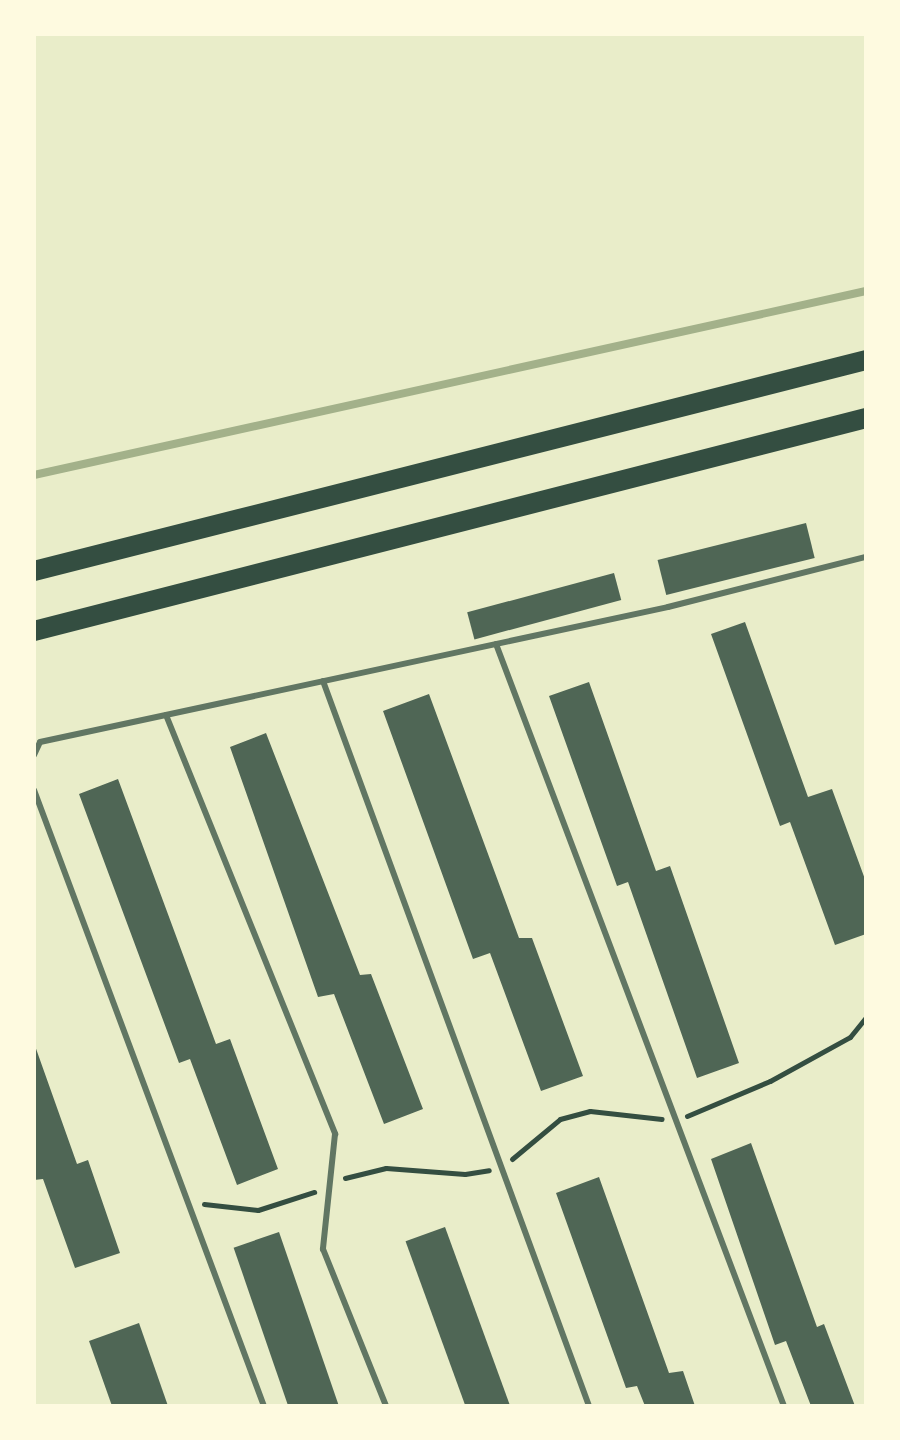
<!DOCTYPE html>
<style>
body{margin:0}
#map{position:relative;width:900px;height:1440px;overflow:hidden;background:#e9edc9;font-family:Helvetica,sans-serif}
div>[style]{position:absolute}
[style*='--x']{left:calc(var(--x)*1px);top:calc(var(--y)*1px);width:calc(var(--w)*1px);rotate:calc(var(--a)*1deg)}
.stream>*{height:8px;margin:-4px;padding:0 4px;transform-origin:4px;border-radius:4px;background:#a3b18a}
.building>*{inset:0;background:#4f6655;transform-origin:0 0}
.path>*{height:5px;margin:-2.5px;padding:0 2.5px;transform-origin:2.5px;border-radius:2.5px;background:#344e41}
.service>*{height:6px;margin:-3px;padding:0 3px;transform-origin:3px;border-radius:3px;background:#617663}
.primary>*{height:20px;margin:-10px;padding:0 10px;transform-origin:10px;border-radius:10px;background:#344e41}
span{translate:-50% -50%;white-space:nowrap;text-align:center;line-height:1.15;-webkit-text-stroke:6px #fefae0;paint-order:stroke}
.frame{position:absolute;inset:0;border:36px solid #fefae0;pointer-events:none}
</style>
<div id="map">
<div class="stream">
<div style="--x:34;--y:475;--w:852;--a:-12.47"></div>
</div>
<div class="building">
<div style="left:806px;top:523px;width:36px;height:153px;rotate:76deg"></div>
<div style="left:614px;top:573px;width:28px;height:152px;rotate:75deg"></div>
<div style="clip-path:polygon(745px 622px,808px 797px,832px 789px,866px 882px,866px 934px,835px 945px,790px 822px,780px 826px,711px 634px)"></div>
<div style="clip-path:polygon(589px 682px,656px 871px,670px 866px,739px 1063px,697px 1078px,628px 882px,617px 886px,549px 696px)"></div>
<div style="clip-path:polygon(429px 694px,519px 938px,532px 938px,583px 1076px,541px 1091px,490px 953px,473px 959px,383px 711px)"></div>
<div style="clip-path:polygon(266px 733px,360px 975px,371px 974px,423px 1109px,384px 1124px,334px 994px,318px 997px,230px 747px)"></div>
<div style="clip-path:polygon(118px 779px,216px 1044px,230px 1039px,278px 1169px,237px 1185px,190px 1059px,179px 1063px,79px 794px)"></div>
<div style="clip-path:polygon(34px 1043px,77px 1164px,88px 1160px,120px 1253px,75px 1268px,43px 1179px,34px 1180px)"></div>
<div style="clip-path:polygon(751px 1143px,817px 1327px,824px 1324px,855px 1406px,811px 1406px,786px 1341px,775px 1345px,711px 1159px)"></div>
<div style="clip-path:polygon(599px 1177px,669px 1373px,683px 1371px,695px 1406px,645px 1406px,637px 1386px,626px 1388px,556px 1193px)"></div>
<div style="left:445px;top:1227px;width:190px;height:42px;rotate:70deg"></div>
<div style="left:279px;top:1232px;width:184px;height:48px;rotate:71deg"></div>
<div style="clip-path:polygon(139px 1323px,168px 1406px,112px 1406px,89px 1341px)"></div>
</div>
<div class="path">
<div style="--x:687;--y:1116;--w:90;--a:-22.9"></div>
<div style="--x:770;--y:1081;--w:91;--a:-28.8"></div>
<div style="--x:850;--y:1037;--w:26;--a:-51"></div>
<div style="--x:512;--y:1159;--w:62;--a:-39.8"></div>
<div style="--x:560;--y:1119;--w:31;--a:-15"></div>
<div style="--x:590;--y:1111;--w:72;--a:6.3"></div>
<div style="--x:345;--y:1178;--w:42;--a:-13.7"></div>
<div style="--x:386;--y:1168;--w:79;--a:4.3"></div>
<div style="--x:465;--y:1174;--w:24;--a:-9"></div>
<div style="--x:204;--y:1204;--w:54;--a:6.3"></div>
<div style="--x:258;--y:1210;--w:59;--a:-17.8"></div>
</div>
<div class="service">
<div style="--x:496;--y:644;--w:815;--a:69.3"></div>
<div style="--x:323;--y:681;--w:772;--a:69.85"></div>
<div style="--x:166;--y:715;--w:452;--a:68"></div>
<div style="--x:335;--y:1134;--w:116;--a:96"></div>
<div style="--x:323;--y:1249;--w:169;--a:68.1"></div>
<div style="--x:34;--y:755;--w:14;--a:-65"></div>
<div style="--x:40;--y:742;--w:642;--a:-12.13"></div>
<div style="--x:668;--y:607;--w:204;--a:-14.2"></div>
<div style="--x:34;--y:790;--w:658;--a:69.53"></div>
</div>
<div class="primary">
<div style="--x:34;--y:571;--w:858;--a:-14.23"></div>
<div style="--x:34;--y:631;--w:859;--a:-14.36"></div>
</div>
<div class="frame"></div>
</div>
